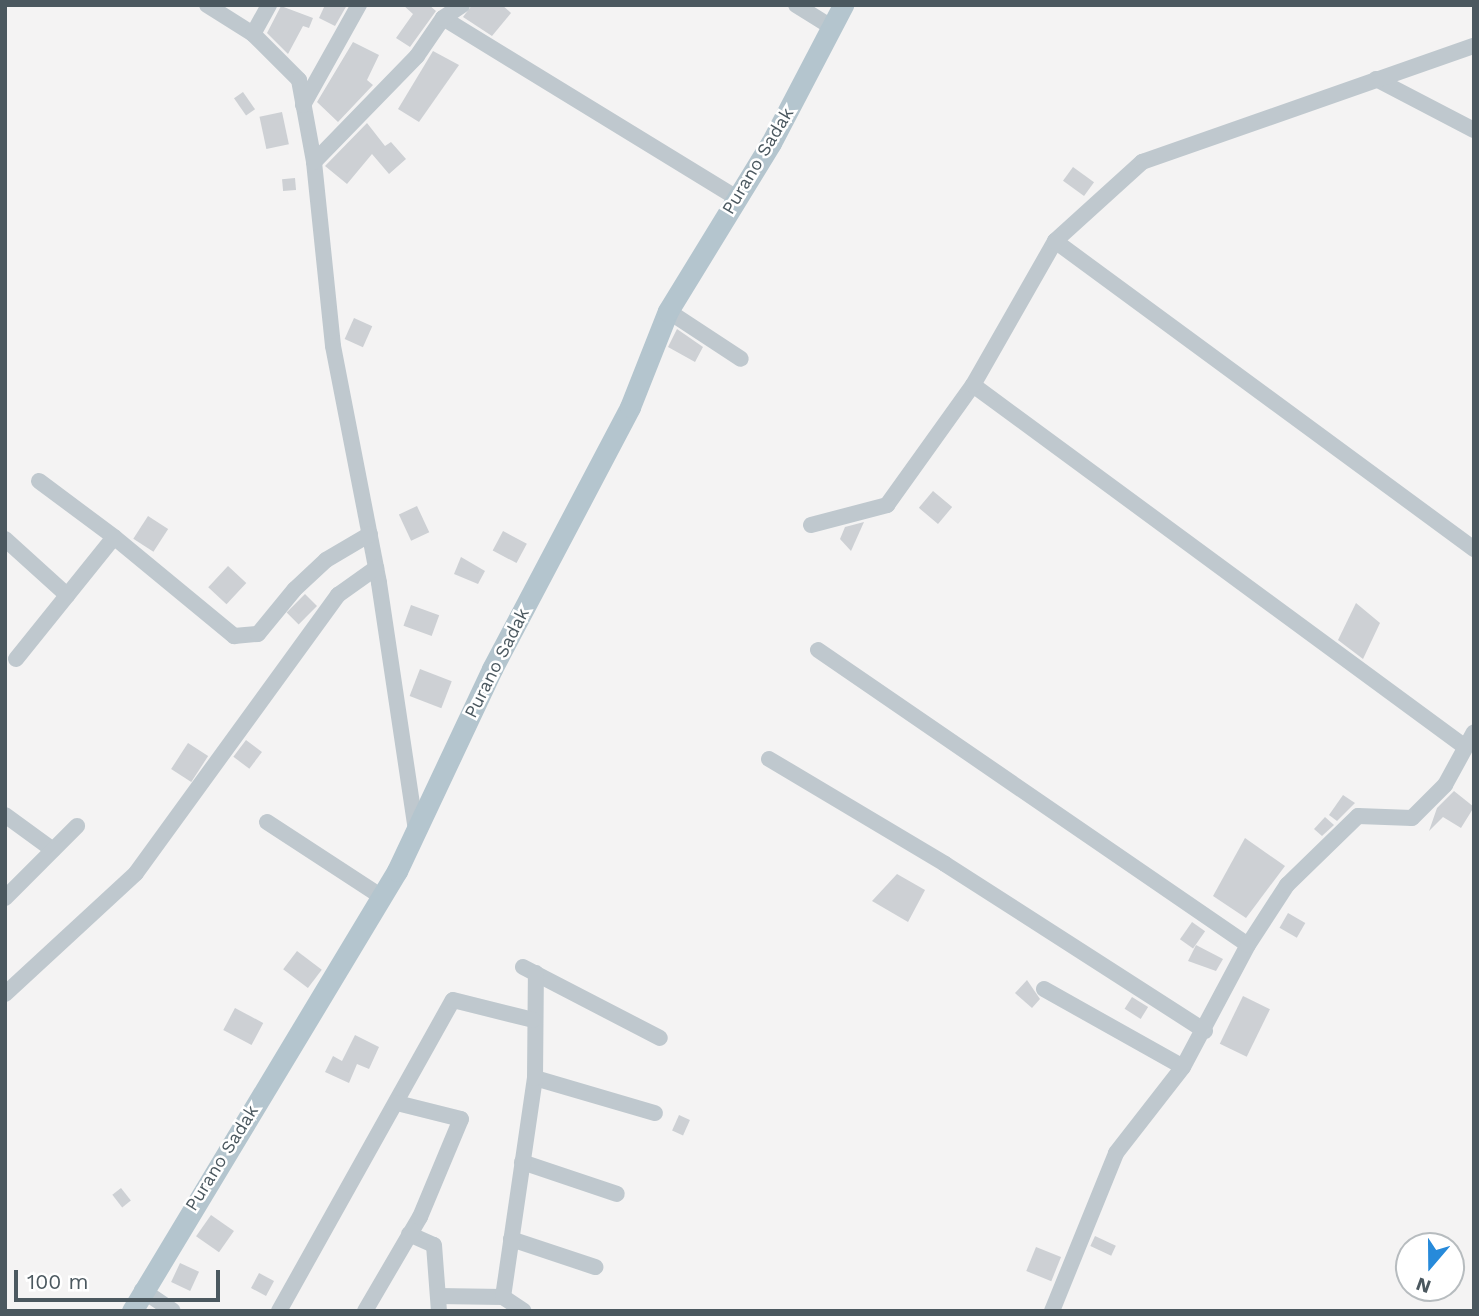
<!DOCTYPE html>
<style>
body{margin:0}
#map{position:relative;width:1479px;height:1316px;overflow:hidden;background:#f4f3f3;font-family:"Work Sans",sans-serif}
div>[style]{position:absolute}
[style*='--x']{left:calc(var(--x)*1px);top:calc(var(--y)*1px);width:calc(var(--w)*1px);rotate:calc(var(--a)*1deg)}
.building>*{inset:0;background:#cdd0d4;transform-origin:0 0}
.minor>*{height:16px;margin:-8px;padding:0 8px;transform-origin:8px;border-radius:8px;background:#bfc8ce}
.major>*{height:21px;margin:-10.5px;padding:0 10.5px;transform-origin:10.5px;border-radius:10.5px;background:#b4c5ce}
span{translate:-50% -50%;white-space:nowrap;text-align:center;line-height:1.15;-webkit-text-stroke:5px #fff;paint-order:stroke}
.street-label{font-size:18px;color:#4b585f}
.frame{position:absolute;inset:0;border:7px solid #4b585f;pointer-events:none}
.north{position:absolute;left:1395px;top:1232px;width:70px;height:70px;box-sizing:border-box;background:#fff;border:2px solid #b7bcbf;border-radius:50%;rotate:200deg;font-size:19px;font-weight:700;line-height:28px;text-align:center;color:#4b585f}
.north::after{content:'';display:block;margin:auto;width:24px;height:32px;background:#278ada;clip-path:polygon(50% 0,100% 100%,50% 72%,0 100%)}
.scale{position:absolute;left:14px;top:1270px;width:206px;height:32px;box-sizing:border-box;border:4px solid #4b585f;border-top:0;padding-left:9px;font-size:21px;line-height:24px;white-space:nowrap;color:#4b585f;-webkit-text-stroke:5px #fff;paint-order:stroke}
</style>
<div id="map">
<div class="building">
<div style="clip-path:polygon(325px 5px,347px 5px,335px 26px,319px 18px)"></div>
<div style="clip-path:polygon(403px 5px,429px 5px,436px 11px,410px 47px,396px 38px,413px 14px)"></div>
<div style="clip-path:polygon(472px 5px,502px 5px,511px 13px,492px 36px,463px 17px)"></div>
<div style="clip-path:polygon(281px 6px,313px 18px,309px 28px,303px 26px,288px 54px,267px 33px)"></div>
<div style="clip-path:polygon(353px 42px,379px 55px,367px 80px,373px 85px,338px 122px,317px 102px)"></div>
<div style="clip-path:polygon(433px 51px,459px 65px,419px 122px,398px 109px)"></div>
<div style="left:243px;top:92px;width:21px;height:11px;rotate:55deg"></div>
<div style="left:282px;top:112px;width:33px;height:23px;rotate:78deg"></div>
<div style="clip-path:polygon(367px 123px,385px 146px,391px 142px,406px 159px,389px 174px,372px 154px,347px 184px,325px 166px)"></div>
<div style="left:1073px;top:167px;width:26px;height:17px;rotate:36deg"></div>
<div style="left:295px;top:178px;width:12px;height:13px;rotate:85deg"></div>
<div style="left:354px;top:318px;width:20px;height:23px;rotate:24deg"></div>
<div style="clip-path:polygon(677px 329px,703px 347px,695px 362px,668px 347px)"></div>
<div style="left:933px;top:491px;width:25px;height:22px;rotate:40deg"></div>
<div style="left:417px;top:506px;width:29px;height:20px;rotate:65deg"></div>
<div style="left:148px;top:516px;width:24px;height:27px;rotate:33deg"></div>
<div style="clip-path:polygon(864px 522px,851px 551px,840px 539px,845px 527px)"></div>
<div style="left:503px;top:531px;width:27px;height:22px;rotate:28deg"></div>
<div style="clip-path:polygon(461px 557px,485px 571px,478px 584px,454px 574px)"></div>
<div style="left:228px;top:566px;width:25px;height:29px;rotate:43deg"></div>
<div style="left:305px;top:594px;width:17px;height:26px;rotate:45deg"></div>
<div style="clip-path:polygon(1356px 603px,1380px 623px,1363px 659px,1338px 640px)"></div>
<div style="left:411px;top:605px;width:30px;height:22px;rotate:20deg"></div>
<div style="left:420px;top:669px;width:34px;height:29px;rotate:21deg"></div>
<div style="left:246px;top:740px;width:20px;height:21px;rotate:37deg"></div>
<div style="left:188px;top:743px;width:24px;height:31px;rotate:33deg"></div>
<div style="clip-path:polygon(1454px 791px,1474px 807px,1461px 828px,1443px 817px,1429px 831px,1437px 808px)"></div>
<div style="clip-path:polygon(1343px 795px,1355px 803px,1337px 821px,1329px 815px)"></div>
<div style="clip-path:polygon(1325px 817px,1334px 825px,1322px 836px,1314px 829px)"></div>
<div style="clip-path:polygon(1245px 838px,1285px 866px,1246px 918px,1213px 896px)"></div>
<div style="clip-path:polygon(897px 874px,925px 890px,908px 922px,872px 901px)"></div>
<div style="left:1288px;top:913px;width:20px;height:17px;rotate:30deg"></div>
<div style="left:1192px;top:922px;width:16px;height:21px;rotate:35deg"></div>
<div style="clip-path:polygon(1196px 945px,1223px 959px,1216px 971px,1188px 961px)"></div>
<div style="left:297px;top:951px;width:31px;height:23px;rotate:37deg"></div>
<div style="clip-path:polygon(1027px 980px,1040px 999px,1032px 1008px,1015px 993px)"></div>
<div style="left:1243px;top:996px;width:30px;height:53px;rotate:26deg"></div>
<div style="left:1132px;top:997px;width:19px;height:14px;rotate:32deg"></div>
<div style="left:235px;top:1008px;width:32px;height:25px;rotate:28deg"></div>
<div style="clip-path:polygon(355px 1035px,379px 1047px,369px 1069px,357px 1064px,349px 1083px,325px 1072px,333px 1056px,342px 1061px)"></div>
<div style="left:679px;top:1115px;width:12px;height:17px;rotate:24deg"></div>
<div style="left:121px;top:1188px;width:16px;height:11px;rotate:52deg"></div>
<div style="left:211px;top:1215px;width:28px;height:26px;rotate:35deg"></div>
<div style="left:1095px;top:1236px;width:23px;height:11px;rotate:25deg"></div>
<div style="left:1036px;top:1247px;width:27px;height:26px;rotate:22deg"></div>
<div style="left:180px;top:1263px;width:21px;height:21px;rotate:25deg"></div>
<div style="left:259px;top:1273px;width:17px;height:17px;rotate:28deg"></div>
</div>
<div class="minor">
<div style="--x:207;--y:5;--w:54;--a:32.2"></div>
<div style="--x:253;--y:34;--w:65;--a:45"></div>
<div style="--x:299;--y:80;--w:83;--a:79.6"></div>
<div style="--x:314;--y:162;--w:185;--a:84.1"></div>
<div style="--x:333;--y:346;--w:241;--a:79"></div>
<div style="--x:379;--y:583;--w:250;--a:81.5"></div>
<div style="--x:796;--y:5;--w:44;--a:31.9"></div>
<div style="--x:443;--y:18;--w:342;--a:31.5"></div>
<div style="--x:253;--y:34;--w:33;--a:-61"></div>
<div style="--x:1376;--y:79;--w:110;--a:27.5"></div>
<div style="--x:303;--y:105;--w:115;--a:-60.8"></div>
<div style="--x:314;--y:162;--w:148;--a:-45.8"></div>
<div style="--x:417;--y:56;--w:46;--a:-55.6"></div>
<div style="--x:443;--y:18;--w:23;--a:-34"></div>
<div style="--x:1055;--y:241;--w:520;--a:36.32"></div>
<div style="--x:668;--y:311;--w:87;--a:33.3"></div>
<div style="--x:973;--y:385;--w:611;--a:36.34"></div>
<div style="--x:39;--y:481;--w:94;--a:36.7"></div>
<div style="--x:811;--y:525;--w:79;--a:-14.7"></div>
<div style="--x:887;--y:505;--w:148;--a:-54.4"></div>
<div style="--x:973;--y:385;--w:166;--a:-60.3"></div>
<div style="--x:1055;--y:241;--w:118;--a:-42.2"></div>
<div style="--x:1142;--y:162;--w:352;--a:-19.3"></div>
<div style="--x:5;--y:539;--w:84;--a:42.1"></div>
<div style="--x:818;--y:650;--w:521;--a:34.45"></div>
<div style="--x:16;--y:659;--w:156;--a:-51.2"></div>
<div style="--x:114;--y:537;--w:156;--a:39.5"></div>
<div style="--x:234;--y:636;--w:24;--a:-5"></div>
<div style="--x:258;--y:634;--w:58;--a:-50.6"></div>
<div style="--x:295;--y:589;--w:42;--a:-43.1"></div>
<div style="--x:326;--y:560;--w:51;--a:-30.6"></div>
<div style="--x:769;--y:759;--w:205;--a:30.8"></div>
<div style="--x:945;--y:864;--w:309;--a:32.7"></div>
<div style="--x:5;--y:815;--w:59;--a:36.1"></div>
<div style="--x:267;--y:822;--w:134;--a:33.1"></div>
<div style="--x:5;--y:898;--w:102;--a:-45"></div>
<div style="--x:523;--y:967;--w:154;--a:27.4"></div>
<div style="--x:1044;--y:989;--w:159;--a:29.3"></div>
<div style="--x:5;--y:994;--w:178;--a:-42.7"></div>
<div style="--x:136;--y:873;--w:344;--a:-54"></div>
<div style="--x:338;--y:595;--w:47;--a:-35.4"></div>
<div style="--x:535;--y:1078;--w:125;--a:16.3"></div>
<div style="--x:522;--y:1162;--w:100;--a:18.6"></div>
<div style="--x:409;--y:1234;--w:27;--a:24"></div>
<div style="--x:434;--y:1245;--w:66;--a:85.7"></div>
<div style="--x:511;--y:1239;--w:89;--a:18.4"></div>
<div style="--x:142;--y:1290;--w:37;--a:34"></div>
<div style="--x:438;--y:1296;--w:65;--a:0.9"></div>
<div style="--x:503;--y:1297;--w:25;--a:34"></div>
<div style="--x:503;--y:1297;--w:221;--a:-81.7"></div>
<div style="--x:535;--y:1078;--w:105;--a:-89.5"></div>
<div style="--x:279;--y:1311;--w:356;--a:-60.8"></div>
<div style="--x:453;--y:1000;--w:82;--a:14"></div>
<div style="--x:365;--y:1311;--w:109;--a:-59.7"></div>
<div style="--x:420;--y:1217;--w:106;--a:-67.3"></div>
<div style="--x:461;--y:1119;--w:66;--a:-166"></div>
<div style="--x:1052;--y:1311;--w:170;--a:-67.9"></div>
<div style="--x:1116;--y:1153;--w:109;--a:-52.1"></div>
<div style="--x:1183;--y:1067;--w:138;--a:-62"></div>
<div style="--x:1248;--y:945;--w:72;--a:-57"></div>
<div style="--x:1287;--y:885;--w:99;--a:-44.2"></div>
<div style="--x:1358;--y:816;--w:54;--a:2.1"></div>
<div style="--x:1412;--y:818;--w:47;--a:-45"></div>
<div style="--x:1445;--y:785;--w:60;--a:-61.3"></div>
</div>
<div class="major">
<div style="--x:132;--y:1311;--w:514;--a:-58.94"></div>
<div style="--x:397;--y:871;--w:223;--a:-64.8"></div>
<div style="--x:492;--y:669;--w:296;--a:-62.2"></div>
<div style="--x:630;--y:407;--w:103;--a:-68.4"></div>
<div style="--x:668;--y:311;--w:197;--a:-58.5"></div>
<div style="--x:771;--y:143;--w:156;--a:-62.4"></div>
</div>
<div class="street-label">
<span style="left:758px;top:161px;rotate:-59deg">Purano Sadak</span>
<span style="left:497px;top:663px;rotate:-63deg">Purano Sadak</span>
<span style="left:222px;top:1158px;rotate:-58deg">Purano Sadak</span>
</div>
<div class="frame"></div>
<div class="north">N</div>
<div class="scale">100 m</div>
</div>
